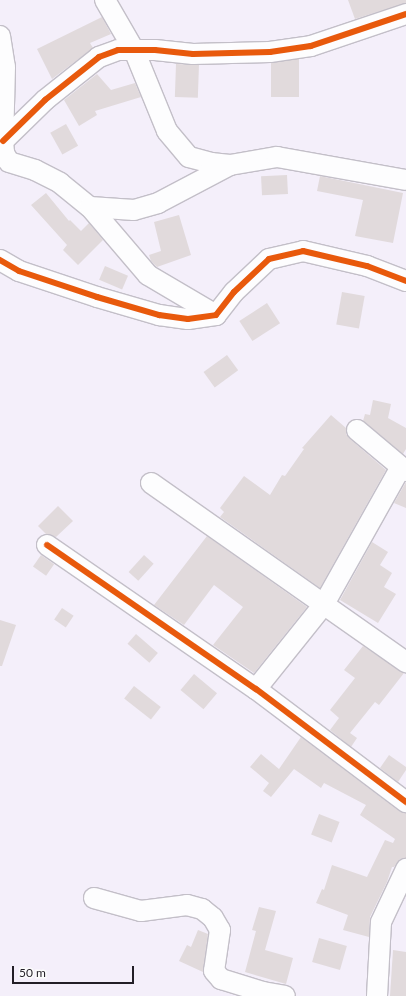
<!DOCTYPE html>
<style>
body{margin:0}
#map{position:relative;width:406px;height:996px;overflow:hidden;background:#f4effa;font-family:Lato,sans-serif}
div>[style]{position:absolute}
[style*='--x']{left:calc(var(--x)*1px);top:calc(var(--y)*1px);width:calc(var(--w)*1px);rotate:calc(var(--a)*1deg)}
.building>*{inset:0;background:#e1dadc;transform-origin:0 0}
.roads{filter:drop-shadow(1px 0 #c3bfc8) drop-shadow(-1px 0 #c3bfc8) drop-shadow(0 1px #c3bfc8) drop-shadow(0 -1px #c3bfc8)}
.street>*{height:20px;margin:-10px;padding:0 10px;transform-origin:10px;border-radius:10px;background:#fdfdfe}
.cycleway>*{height:6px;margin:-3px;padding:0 3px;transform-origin:3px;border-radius:3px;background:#e8590c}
span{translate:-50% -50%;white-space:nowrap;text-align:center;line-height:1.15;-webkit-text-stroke:3px #fcfcfc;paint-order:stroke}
.scale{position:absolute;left:12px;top:966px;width:122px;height:18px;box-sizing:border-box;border:2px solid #221e26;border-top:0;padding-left:5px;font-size:12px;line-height:14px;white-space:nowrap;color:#221e26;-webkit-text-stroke:3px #fcfcfc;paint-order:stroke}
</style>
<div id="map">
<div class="building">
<div style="clip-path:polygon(348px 0,406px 0,406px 3px,355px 19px)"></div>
<div style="clip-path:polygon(102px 17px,111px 34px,90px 43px,93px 48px,52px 79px,37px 49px)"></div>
<div style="left:299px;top:59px;width:38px;height:28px;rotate:90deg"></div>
<div style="left:176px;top:64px;width:23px;height:33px;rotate:2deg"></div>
<div style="clip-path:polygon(97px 74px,111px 90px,135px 83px,141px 97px,95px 111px,97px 115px,79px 126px,64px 100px)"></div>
<div style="left:66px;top:124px;width:25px;height:18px;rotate:61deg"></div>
<div style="left:287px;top:175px;width:19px;height:26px;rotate:87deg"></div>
<div style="clip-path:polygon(320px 176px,403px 193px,393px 243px,355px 236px,363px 200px,317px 191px)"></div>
<div style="clip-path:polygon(46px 193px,69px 221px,70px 220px,81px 231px,89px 223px,103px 240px,78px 265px,63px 250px,67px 245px,31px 205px)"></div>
<div style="clip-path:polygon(179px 215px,191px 255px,157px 267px,151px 261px,149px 255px,161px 251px,154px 222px)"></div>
<div style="left:105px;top:266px;width:25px;height:15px;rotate:23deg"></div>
<div style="left:342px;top:292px;width:23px;height:33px;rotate:10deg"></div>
<div style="left:267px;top:303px;width:24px;height:33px;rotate:57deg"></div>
<div style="left:227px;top:355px;width:19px;height:29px;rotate:54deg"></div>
<div style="clip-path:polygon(373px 400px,391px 404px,388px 418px,406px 428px,406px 449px,403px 454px,363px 421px,365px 414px,370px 415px)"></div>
<div style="clip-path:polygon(331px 415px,346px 428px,346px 434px,350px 439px,386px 470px,320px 588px,220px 517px,224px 512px,220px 508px,244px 476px,270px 495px,282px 475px,285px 476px,304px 449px,302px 448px)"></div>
<div style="clip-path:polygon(406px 482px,406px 508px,394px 503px)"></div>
<div style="clip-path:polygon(58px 506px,73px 521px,56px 537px,46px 534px,38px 526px)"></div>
<div style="clip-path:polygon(207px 536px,307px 607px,254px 673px,213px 645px,243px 607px,214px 585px,184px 625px,154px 605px)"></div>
<div style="clip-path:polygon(372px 542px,388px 552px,380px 565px,392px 573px,384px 587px,396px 594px,378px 623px,340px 600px)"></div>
<div style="left:41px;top:555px;width:16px;height:14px;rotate:35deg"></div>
<div style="left:144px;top:555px;width:13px;height:23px;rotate:42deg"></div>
<div style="left:62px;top:608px;width:14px;height:14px;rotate:34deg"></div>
<div style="clip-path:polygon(0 620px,16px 625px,2px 666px,0 666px)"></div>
<div style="left:136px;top:634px;width:29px;height:13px;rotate:41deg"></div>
<div style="clip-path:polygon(363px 646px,404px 673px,379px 705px,375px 702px,350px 733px,357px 738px,351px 747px,330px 730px,339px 718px,330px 710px,355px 678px,344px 670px)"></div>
<div style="left:194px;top:674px;width:30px;height:21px;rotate:40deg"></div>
<div style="left:134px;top:686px;width:34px;height:16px;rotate:38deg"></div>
<div style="clip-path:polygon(301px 737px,399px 811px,406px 813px,406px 858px,400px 859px,394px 867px,392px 867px,387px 882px,370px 917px,369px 937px,343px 930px,348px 915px,316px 903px,322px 889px,324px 890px,332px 865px,367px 877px,385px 840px,393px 843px,395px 839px,360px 815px,366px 805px,324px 783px,321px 788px,294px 769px,271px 797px,263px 791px,269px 783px,250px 767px,261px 754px,279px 769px)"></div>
<div style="clip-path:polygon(389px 755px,406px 767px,406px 770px,398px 782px,380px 768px)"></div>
<div style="left:319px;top:814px;width:22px;height:22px;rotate:21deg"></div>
<div style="clip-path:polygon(259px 907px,276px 911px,265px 950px,293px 958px,286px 984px,245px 972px,256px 931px,252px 930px)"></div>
<div style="clip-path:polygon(198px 930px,208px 934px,203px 972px,179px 961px,187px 945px,191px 947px)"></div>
<div style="left:319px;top:938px;width:29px;height:25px;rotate:16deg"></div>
<div style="clip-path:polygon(393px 950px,406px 952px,406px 996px,390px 996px)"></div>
</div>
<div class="roads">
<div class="street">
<div style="--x:105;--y:0;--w:58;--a:59.9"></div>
<div style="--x:134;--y:50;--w:87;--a:67.8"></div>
<div style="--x:167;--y:131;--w:34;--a:50"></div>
<div style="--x:189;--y:157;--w:23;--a:15"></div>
<div style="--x:211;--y:163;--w:19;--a:6"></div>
<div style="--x:230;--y:165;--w:48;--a:-9.7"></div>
<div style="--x:277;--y:157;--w:131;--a:10.1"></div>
<div style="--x:0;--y:36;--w:31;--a:81"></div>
<div style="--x:5;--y:67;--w:74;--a:91.5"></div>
<div style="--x:3;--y:141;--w:12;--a:85"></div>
<div style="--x:4;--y:153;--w:10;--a:61"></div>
<div style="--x:9;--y:162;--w:27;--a:17"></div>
<div style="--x:35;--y:170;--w:28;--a:27"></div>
<div style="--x:60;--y:183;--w:38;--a:39"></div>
<div style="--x:90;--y:207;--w:89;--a:49.5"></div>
<div style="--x:148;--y:275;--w:79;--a:30.5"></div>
<div style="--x:3;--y:141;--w:59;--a:-44.3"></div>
<div style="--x:45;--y:100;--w:69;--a:-38.5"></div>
<div style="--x:99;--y:57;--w:20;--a:-20"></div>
<div style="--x:118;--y:50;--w:37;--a:0"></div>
<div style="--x:155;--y:50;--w:38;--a:6"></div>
<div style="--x:193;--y:54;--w:77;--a:-1.5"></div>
<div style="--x:270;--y:52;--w:41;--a:-8.3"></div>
<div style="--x:311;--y:46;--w:100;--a:-18.6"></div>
<div style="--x:90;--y:207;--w:44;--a:3.9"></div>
<div style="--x:134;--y:210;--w:25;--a:-16"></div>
<div style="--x:158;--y:203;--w:81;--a:-27.8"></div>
<div style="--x:0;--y:260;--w:22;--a:30"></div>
<div style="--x:19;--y:271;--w:82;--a:18.4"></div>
<div style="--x:97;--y:297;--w:65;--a:16.2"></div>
<div style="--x:159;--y:315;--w:29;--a:8"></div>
<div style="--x:188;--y:319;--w:28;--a:-8"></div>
<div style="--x:216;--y:315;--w:29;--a:-52"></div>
<div style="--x:234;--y:292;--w:48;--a:-43.3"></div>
<div style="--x:269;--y:259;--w:35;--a:-13"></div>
<div style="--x:303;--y:251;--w:66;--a:13.2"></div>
<div style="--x:367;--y:266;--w:42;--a:21"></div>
<div style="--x:357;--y:430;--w:64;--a:39.9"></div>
<div style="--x:151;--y:483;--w:312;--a:35.1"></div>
<div style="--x:47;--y:545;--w:254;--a:34.6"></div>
<div style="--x:256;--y:689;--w:188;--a:37"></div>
<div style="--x:256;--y:689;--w:109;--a:-51.3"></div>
<div style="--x:324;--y:604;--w:157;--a:-60.7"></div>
<div style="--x:94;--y:898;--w:49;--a:15.5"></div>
<div style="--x:141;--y:911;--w:46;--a:-7.4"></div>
<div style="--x:187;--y:905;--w:16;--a:15"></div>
<div style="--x:202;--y:909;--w:14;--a:39"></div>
<div style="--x:213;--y:918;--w:14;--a:60"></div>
<div style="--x:220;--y:930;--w:41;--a:98.3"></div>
<div style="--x:214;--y:971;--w:11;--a:49"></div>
<div style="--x:221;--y:979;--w:44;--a:17.2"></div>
<div style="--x:263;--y:992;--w:22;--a:10"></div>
<div style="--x:377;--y:996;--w:74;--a:-86.9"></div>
<div style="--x:381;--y:922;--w:59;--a:-64.7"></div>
</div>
</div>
<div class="cycleway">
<div style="--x:3;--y:141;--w:59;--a:-44.3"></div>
<div style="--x:45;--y:100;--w:69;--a:-38.5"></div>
<div style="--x:99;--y:57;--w:20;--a:-20"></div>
<div style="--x:118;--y:50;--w:37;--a:0"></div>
<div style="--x:155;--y:50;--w:38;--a:6"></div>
<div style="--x:193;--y:54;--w:77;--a:-1.5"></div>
<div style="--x:270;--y:52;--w:41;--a:-8.3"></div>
<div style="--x:311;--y:46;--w:100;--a:-18.6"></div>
<div style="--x:0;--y:260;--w:22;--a:30"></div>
<div style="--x:19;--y:271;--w:82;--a:18.4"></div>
<div style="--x:97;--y:297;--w:65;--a:16.2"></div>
<div style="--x:159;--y:315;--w:29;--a:8"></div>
<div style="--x:188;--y:319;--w:28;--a:-8"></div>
<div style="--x:216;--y:315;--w:29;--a:-52"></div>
<div style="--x:234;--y:292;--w:48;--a:-43.3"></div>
<div style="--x:269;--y:259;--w:35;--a:-13"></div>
<div style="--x:303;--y:251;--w:66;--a:13.2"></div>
<div style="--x:367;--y:266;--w:42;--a:21"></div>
<div style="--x:47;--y:545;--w:254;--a:34.6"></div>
<div style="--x:256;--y:689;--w:188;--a:37"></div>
</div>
<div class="scale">50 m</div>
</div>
